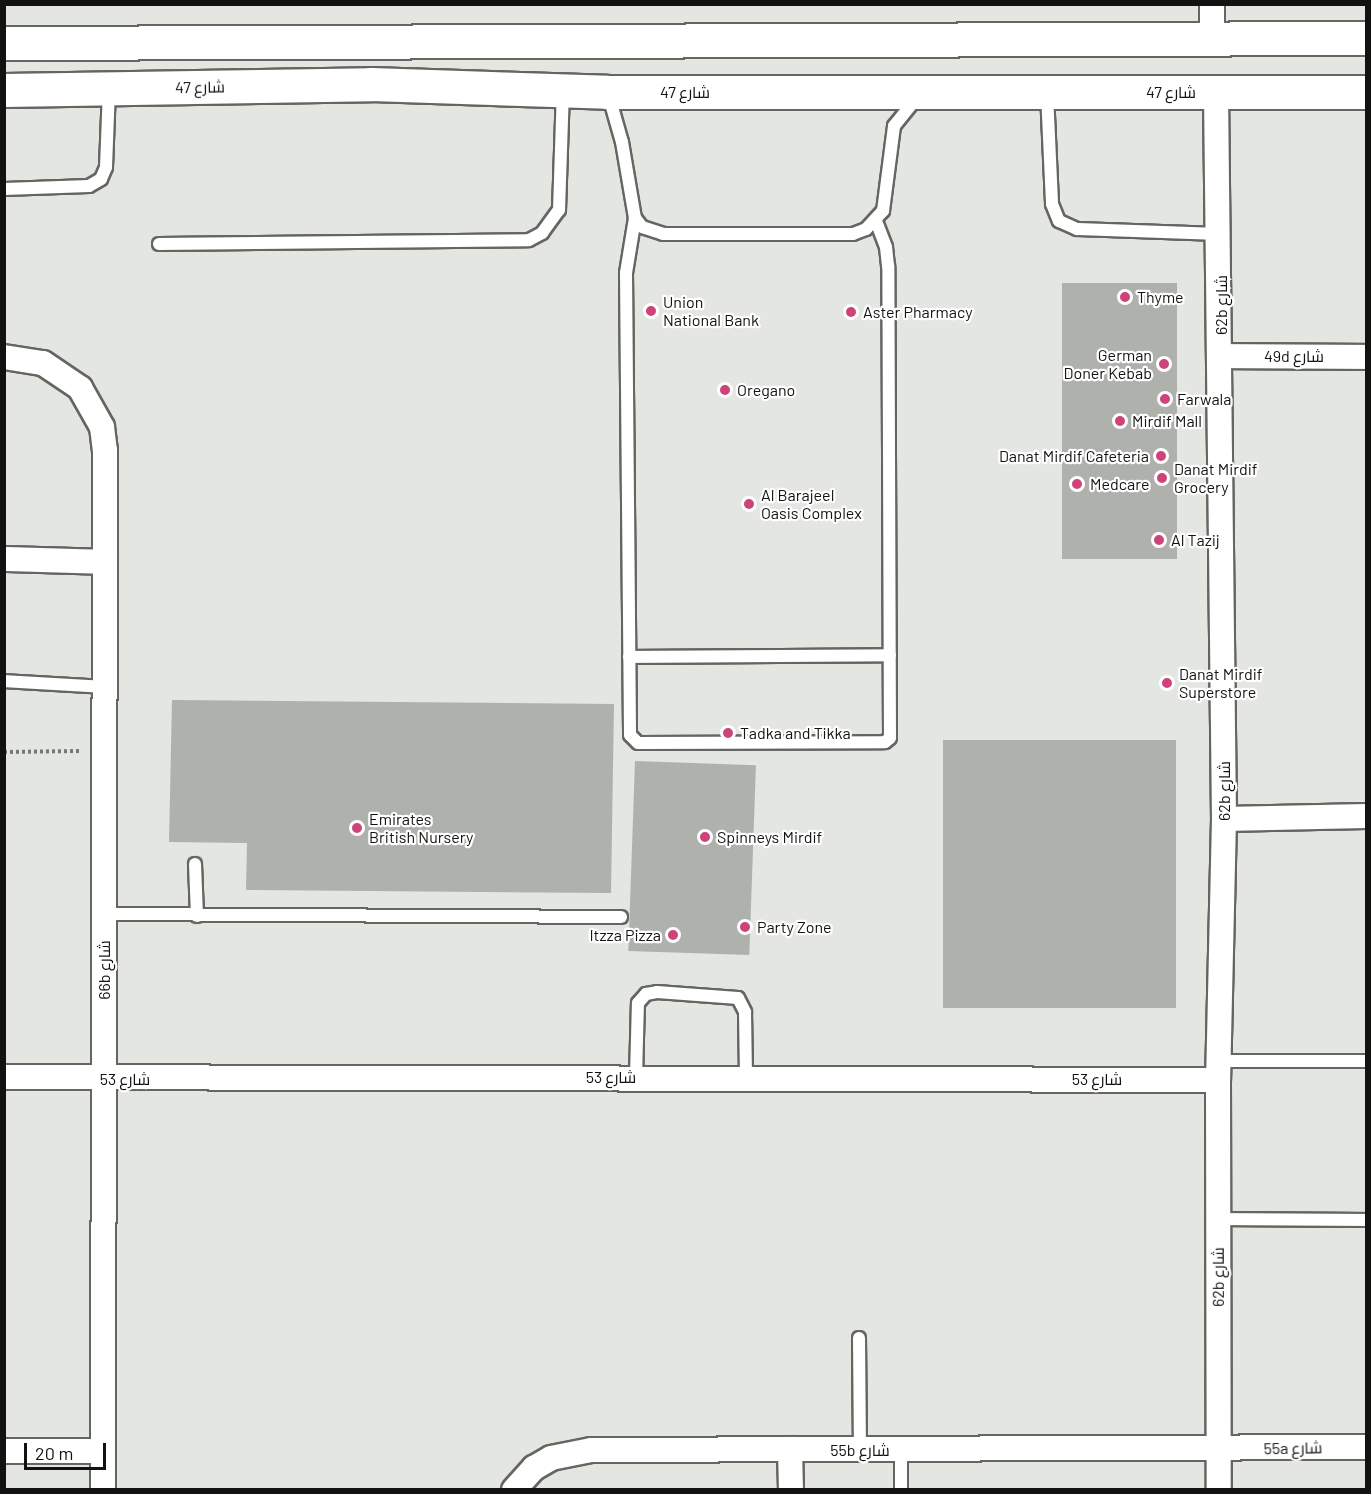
<!DOCTYPE html>
<meta charset="utf-8">
<style>
body{margin:0}
#map{position:relative;width:1371px;height:1494px;overflow:hidden;background:#e3e6e1;font-family:Barlow,Cairo,sans-serif}
div>[style]{position:absolute}
[style*='--x']{left:calc(var(--x)*1px);top:calc(var(--y)*1px);width:calc(var(--w)*1px);rotate:calc(var(--a)*1deg)}
.building>*{inset:0;background:#afb1ac;transform-origin:0 0}
.path>*{height:4px;margin-top:-2px;transform-origin:0;background:repeating-linear-gradient(90deg,#777875 0 3px,transparent 0 6px)}
.roads{filter:drop-shadow(2px 0 #646661) drop-shadow(-2px 0 #646661) drop-shadow(0 2px #646661) drop-shadow(0 -2px #646661)}
.lane>*{height:12px;margin:-6px;padding:0 6px;transform-origin:6px;border-radius:6px;background:#fff}
.street>*{height:24px;margin:-12px;padding:0 12px;transform-origin:12px;border-radius:12px;background:#fff}
.secondary>*{height:33px;margin:-16.5px;padding:0 16.5px;transform-origin:16.5px;border-radius:16.5px;background:#fff}
.dots>*{width:16px;height:16px;translate:-50% -50%;box-sizing:border-box;border:3px solid #fff;border-radius:50%}
span{translate:-50% -50%;white-space:nowrap;text-align:center;line-height:1.15;-webkit-text-stroke:4.5px #fff;paint-order:stroke}
.street-label{font-size:16px;color:#121211}
.poi-label{font-size:16px;color:#121211}
.left{translate:0 -50%;text-align:left}
.right{translate:-100% -50%;text-align:right}
.frame{position:absolute;inset:0;border:6px solid #121211;pointer-events:none}
.scale{position:absolute;left:24px;top:1443px;width:82px;height:27px;box-sizing:border-box;border:3px solid #121211;border-top:0;padding-left:8px;font-size:18px;line-height:21px;white-space:nowrap;color:#121211;-webkit-text-stroke:4px #fff;paint-order:stroke}
</style>
<div id="map">
<div class="building">
<div style="left:1062px;top:283px;width:115px;height:276px"></div>
<div style="clip-path:polygon(172px 700px,614px 704px,611px 893px,246px 890px,247px 843px,169px 842px)"></div>
<div style="left:943px;top:740px;width:233px;height:268px"></div>
<div style="left:635px;top:761px;width:121px;height:190px;rotate:2deg"></div>
</div>
<div class="path">
<div style="--x:4;--y:752;--w:75;--a:-0.8"></div>
</div>
<div class="roads">
<div class="lane">
<div style="--x:608;--y:93;--w:51;--a:74.1"></div>
<div style="--x:622;--y:142;--w:77;--a:80.3"></div>
<div style="--x:635;--y:218;--w:11;--a:52"></div>
<div style="--x:642;--y:227;--w:22;--a:18"></div>
<div style="--x:663;--y:234;--w:190;--a:0"></div>
<div style="--x:853;--y:234;--w:14;--a:-21"></div>
<div style="--x:866;--y:229;--w:25;--a:-47"></div>
<div style="--x:883;--y:211;--w:86;--a:-82.6"></div>
<div style="--x:894;--y:126;--w:36;--a:-51"></div>
<div style="--x:1047;--y:93;--w:111;--a:87.4"></div>
<div style="--x:1052;--y:204;--w:18;--a:68"></div>
<div style="--x:1059;--y:221;--w:20;--a:24"></div>
<div style="--x:1077;--y:229;--w:143;--a:2"></div>
<div style="--x:4;--y:189;--w:85;--a:-2"></div>
<div style="--x:89;--y:186;--w:14;--a:-30"></div>
<div style="--x:101;--y:179;--w:13;--a:-67"></div>
<div style="--x:106;--y:167;--w:78;--a:-87.8"></div>
<div style="--x:635;--y:218;--w:56;--a:99.3"></div>
<div style="--x:626;--y:273;--w:462;--a:89.5"></div>
<div style="--x:630;--y:735;--w:11;--a:45"></div>
<div style="--x:638;--y:743;--w:247;--a:-0.2"></div>
<div style="--x:885;--y:742;--w:6;--a:-39"></div>
<div style="--x:890;--y:738;--w:472;--a:-90.2"></div>
<div style="--x:888;--y:266;--w:19;--a:-96"></div>
<div style="--x:886;--y:247;--w:28;--a:-111"></div>
<div style="--x:159;--y:244;--w:370;--a:-0.6"></div>
<div style="--x:529;--y:240;--w:15;--a:-28"></div>
<div style="--x:542;--y:233;--w:29;--a:-54"></div>
<div style="--x:559;--y:210;--w:119;--a:-88.1"></div>
<div style="--x:629;--y:657;--w:261;--a:-0.4"></div>
<div style="--x:4;--y:681;--w:100;--a:3.4"></div>
<div style="--x:195;--y:864;--w:52;--a:87.8"></div>
<div style="--x:104;--y:914;--w:517;--a:0.33"></div>
<div style="--x:1218;--y:1061;--w:148;--a:0"></div>
<div style="--x:636;--y:1077;--w:74;--a:-88.5"></div>
<div style="--x:638;--y:1003;--w:12;--a:-48"></div>
<div style="--x:646;--y:994;--w:11;--a:-10"></div>
<div style="--x:657;--y:992;--w:81;--a:4.2"></div>
<div style="--x:738;--y:998;--w:16;--a:63"></div>
<div style="--x:745;--y:1012;--w:65;--a:89.1"></div>
<div style="--x:1218;--y:1219;--w:148;--a:0.4"></div>
<div style="--x:859;--y:1338;--w:112;--a:89.5"></div>
<div style="--x:901;--y:1450;--w:40;--a:90"></div>
</div>
<div class="street">
<div style="--x:1212;--y:4;--w:34;--a:90"></div>
<div style="--x:1216;--y:92;--w:727;--a:89.37"></div>
<div style="--x:1224;--y:819;--w:261;--a:91.3"></div>
<div style="--x:1218;--y:1080;--w:410;--a:89.9"></div>
<div style="--x:1221;--y:356;--w:145;--a:0.4"></div>
<div style="--x:4;--y:357;--w:39;--a:9"></div>
<div style="--x:43;--y:363;--w:45;--a:34"></div>
<div style="--x:80;--y:388;--w:45;--a:60.6"></div>
<div style="--x:102;--y:427;--w:23;--a:83"></div>
<div style="--x:105;--y:450;--w:1040;--a:90.11"></div>
<div style="--x:4;--y:559;--w:101;--a:1.7"></div>
<div style="--x:1224;--y:819;--w:142;--a:-1.2"></div>
<div style="--x:4;--y:1077;--w:1214;--a:0.14"></div>
<div style="--x:790;--y:1449;--w:41;--a:88.6"></div>
<div style="--x:4;--y:1451;--w:99;--a:0"></div>
<div style="--x:514;--y:1490;--w:30;--a:-48"></div>
<div style="--x:534;--y:1468;--w:20;--a:-30"></div>
<div style="--x:551;--y:1458;--w:41;--a:-11.3"></div>
<div style="--x:591;--y:1450;--w:775;--a:-0.22"></div>
</div>
<div class="secondary">
<div style="--x:4;--y:43;--w:1362;--a:-0.21"></div>
<div style="--x:4;--y:90;--w:367;--a:-0.9"></div>
<div style="--x:371;--y:84;--w:236;--a:1.9"></div>
<div style="--x:607;--y:92;--w:759;--a:0"></div>
</div>
</div>
<div class="dots">
<div style="left:1125px;top:297px;background:#ce4379"></div>
<div style="left:651px;top:311px;background:#ce4379"></div>
<div style="left:851px;top:312px;background:#ce4379"></div>
<div style="left:1164px;top:364px;background:#ce4379"></div>
<div style="left:725px;top:390px;background:#ce4379"></div>
<div style="left:1165px;top:399px;background:#ce4379"></div>
<div style="left:1120px;top:421px;background:#ce4379"></div>
<div style="left:1161px;top:456px;background:#ce4379"></div>
<div style="left:1162px;top:478px;background:#ce4379"></div>
<div style="left:1077px;top:484px;background:#ce4379"></div>
<div style="left:749px;top:504px;background:#ce4379"></div>
<div style="left:1159px;top:540px;background:#ce4379"></div>
<div style="left:1167px;top:683px;background:#ce4379"></div>
<div style="left:728px;top:733px;background:#ce4379"></div>
<div style="left:357px;top:828px;background:#ce4379"></div>
<div style="left:705px;top:837px;background:#ce4379"></div>
<div style="left:745px;top:927px;background:#ce4379"></div>
<div style="left:673px;top:935px;background:#ce4379"></div>
</div>
<div class="street-label">
<span style="left:200px;top:87px;rotate:-1deg">شارع 47</span>
<span style="left:685px;top:92px">شارع 47</span>
<span style="left:1171px;top:92px">شارع 47</span>
<span style="left:1221px;top:305px;rotate:-90deg">62b شارع</span>
<span style="left:1294px;top:356px">49d شارع</span>
<span style="left:1224px;top:791px;rotate:-90deg">62b شارع</span>
<span style="left:104px;top:970px;rotate:-90deg">66b شارع</span>
<span style="left:611px;top:1077px">شارع 53</span>
<span style="left:125px;top:1079px">شارع 53</span>
<span style="left:1097px;top:1079px">شارع 53</span>
<span style="left:1218px;top:1277px;rotate:-90deg">62b شارع</span>
<span style="left:1293px;top:1448px;rotate:-1deg">55a شارع</span>
<span style="left:860px;top:1450px">55b شارع</span>
</div>
<div class="poi-label">
<span class="left" style="left:1137px;top:297px">Thyme</span>
<span class="left" style="left:663px;top:311px">Union<br>National Bank</span>
<span class="left" style="left:863px;top:312px">Aster Pharmacy</span>
<span class="right" style="left:1152px;top:364px">German<br>Doner Kebab</span>
<span class="left" style="left:737px;top:390px">Oregano</span>
<span class="left" style="left:1177px;top:399px">Farwala</span>
<span class="left" style="left:1132px;top:421px">Mirdif Mall</span>
<span class="right" style="left:1149px;top:456px">Danat Mirdif Cafeteria</span>
<span class="left" style="left:1174px;top:478px">Danat Mirdif<br>Grocery</span>
<span class="left" style="left:1090px;top:484px">Medcare</span>
<span class="left" style="left:761px;top:504px">Al Barajeel<br>Oasis Complex</span>
<span class="left" style="left:1171px;top:540px">Al Tazij</span>
<span class="left" style="left:1179px;top:683px">Danat Mirdif<br>Superstore</span>
<span class="left" style="left:740px;top:733px">Tadka and Tikka</span>
<span class="left" style="left:369px;top:828px">Emirates<br>British Nursery</span>
<span class="left" style="left:717px;top:837px">Spinneys Mirdif</span>
<span class="left" style="left:757px;top:927px">Party Zone</span>
<span class="right" style="left:661px;top:935px">Itzza Pizza</span>
</div>
<div class="frame"></div>
<div class="scale">20 m</div>
</div>
